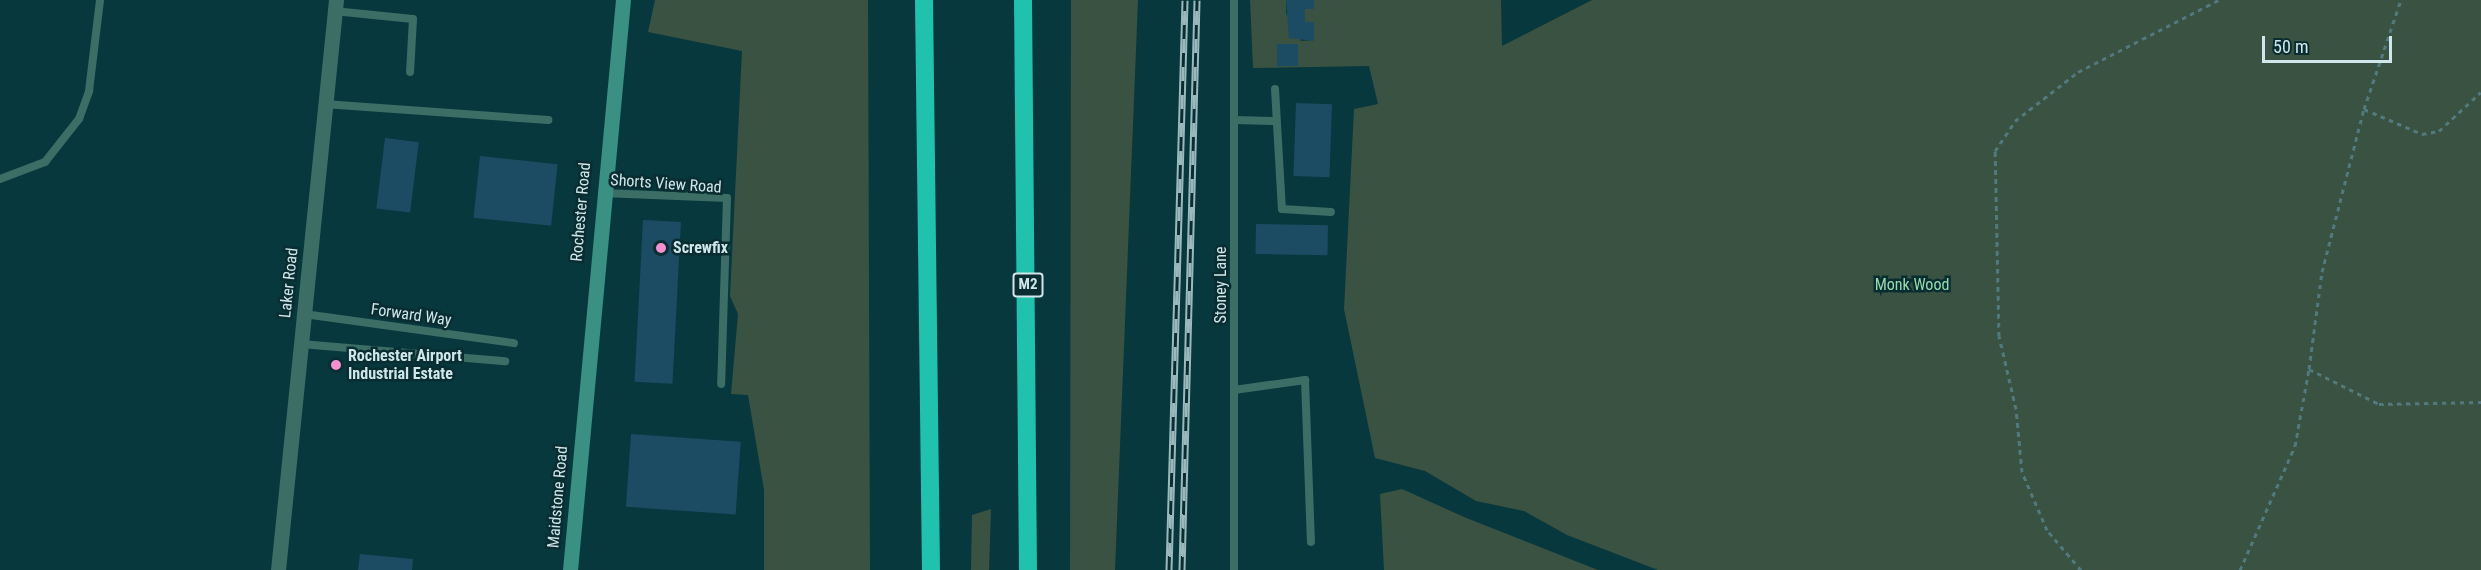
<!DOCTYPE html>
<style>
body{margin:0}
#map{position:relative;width:2481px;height:570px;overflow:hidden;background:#07383e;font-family:"Roboto Condensed",sans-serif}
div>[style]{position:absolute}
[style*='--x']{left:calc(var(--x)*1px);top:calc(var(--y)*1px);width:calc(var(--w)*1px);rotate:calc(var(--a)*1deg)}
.green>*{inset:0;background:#3a5241}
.building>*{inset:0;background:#1c4b64;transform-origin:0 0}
.path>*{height:3px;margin-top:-1.5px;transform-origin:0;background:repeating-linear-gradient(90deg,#51797e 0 4.5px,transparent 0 9px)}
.service>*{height:8px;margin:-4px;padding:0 4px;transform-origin:4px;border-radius:4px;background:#3c6e66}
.minor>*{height:15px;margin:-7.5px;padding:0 7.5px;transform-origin:7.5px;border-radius:7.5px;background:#3c6e66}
.secondary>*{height:15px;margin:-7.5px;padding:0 7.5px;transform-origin:7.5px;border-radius:7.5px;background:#399083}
.motorway>*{height:18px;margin:-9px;padding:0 9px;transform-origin:9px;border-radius:9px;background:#20c1ad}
.rail>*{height:7px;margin-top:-3.5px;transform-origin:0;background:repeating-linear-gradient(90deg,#0a2d32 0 14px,#9bb9bd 0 28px);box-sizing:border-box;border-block:2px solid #9bb9bd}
.dots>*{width:16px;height:16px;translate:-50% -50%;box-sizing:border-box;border:3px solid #0a2d32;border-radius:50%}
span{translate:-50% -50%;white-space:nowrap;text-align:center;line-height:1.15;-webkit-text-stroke:5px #0a2d32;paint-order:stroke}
.shield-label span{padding:2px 4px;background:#0a2d32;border:2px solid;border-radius:4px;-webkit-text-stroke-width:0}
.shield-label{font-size:15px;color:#cfe6ea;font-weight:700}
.street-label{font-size:16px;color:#cfe6ea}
.poi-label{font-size:16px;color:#cfe6ea;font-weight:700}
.left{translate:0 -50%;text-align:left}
.park-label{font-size:16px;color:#95dbac}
.scale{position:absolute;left:2262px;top:36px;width:130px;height:27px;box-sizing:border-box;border:3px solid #cfe6ea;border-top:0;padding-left:8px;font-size:18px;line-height:21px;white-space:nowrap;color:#cfe6ea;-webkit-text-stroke:4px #0a2d32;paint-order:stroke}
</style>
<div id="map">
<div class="green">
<div style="clip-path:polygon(655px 0,868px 0,870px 570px,764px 570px,764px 490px,748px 395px,731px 394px,738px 314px,730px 296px,742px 51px,648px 32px)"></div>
<div style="clip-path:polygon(1071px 0,1138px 0,1115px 570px,1070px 570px)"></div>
<div style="clip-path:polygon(evenodd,1250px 0,1286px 0,1286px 13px,1301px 41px,1314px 40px,1314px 22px,1305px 22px,1305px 9px,1314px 9px,1314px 0,1501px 0,1502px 46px,1592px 0,2481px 0,2481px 570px,1658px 570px,1567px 535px,1524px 511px,1476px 501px,1425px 471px,1375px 458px,1344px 309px,1354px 109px,1378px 104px,1369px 66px,1253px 68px,1250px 0,1277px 44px,1298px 44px,1297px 66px,1277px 66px,1277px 44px)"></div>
<div style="clip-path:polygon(1402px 489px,1464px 517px,1598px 570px,1384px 570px,1380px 494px)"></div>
<div style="clip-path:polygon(991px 509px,989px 570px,971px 570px,972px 515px)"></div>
</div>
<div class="building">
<div style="clip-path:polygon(1286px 0,1314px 0,1314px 9px,1305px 9px,1305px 22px,1314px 22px,1314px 41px,1289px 38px)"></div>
<div style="left:1277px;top:44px;width:21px;height:22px"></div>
<div style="left:1296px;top:103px;width:36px;height:73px;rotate:2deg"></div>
<div style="left:385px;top:138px;width:34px;height:71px;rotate:7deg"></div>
<div style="left:480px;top:156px;width:78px;height:62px;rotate:6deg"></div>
<div style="left:643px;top:220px;width:38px;height:162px;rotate:3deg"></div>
<div style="left:1256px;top:224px;width:72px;height:30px;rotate:1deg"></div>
<div style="left:631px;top:434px;width:110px;height:73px;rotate:4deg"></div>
<div style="clip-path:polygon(360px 554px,413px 559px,412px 570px,358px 570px)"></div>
</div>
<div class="path">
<div style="--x:2364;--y:109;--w:63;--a:23.3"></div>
<div style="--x:2422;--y:134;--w:17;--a:-10"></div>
<div style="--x:2439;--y:131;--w:57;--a:-42.9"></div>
<div style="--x:2309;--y:369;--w:98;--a:-82.4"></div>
<div style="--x:2322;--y:272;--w:168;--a:-75.6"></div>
<div style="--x:2364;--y:109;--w:115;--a:-71.3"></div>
<div style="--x:2081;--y:570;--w:52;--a:-130.4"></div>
<div style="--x:2047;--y:530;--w:63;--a:-113.3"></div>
<div style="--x:2022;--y:472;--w:63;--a:-95.4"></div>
<div style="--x:2016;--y:409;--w:75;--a:-103.1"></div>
<div style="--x:1999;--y:336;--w:185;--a:-91.2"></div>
<div style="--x:1995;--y:151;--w:36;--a:-56"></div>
<div style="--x:2015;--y:121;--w:80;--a:-37.9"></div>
<div style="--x:2078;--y:72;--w:158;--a:-27.1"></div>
<div style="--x:2240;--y:570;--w:136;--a:-66.1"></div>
<div style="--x:2295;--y:446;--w:78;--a:-79.7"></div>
<div style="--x:2309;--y:369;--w:78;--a:26.6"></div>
<div style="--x:2379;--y:404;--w:102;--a:-1.1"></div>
</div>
<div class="service">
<div style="--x:1234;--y:0;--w:570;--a:90"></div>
<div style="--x:334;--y:11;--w:79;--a:5.8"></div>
<div style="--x:413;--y:19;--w:53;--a:93.2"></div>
<div style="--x:1275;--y:89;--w:120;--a:86.7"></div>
<div style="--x:1282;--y:209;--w:49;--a:3.5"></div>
<div style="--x:324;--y:104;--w:225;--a:4.1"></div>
<div style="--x:1234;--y:120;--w:42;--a:1.4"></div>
<div style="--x:0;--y:179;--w:48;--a:-20.7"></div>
<div style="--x:45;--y:162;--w:55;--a:-51.7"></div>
<div style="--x:79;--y:119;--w:30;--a:-70"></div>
<div style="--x:89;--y:91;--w:92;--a:-83.1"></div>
<div style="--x:602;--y:193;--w:125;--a:2.3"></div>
<div style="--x:727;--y:198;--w:186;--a:91.8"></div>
<div style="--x:304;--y:314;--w:212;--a:7.9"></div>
<div style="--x:301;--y:344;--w:205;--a:4.8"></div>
<div style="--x:1234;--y:390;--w:72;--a:-8"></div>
<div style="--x:1305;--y:380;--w:162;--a:87.9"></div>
</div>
<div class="minor">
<div style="--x:278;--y:570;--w:573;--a:-84.19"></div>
</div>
<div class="secondary">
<div style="--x:570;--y:570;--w:572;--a:-84.69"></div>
</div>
<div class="motorway">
<div style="--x:924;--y:0;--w:570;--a:89.3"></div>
<div style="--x:1023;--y:0;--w:570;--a:89.5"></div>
</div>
<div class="rail">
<div style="--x:1169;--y:570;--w:570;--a:-88.39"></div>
<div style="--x:1182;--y:570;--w:570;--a:-88.49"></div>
</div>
<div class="dots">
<div style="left:661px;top:248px;background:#f690d0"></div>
<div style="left:336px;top:365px;background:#f690d0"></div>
</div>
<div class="shield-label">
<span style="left:1028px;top:285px">M2</span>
</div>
<div class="street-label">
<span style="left:666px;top:184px;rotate:4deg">Shorts View Road</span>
<span style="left:581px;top:212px;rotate:-85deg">Rochester Road</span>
<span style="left:289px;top:283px;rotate:-84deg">Laker Road</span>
<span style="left:1221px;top:285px;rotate:-90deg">Stoney Lane</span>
<span style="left:411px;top:315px;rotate:8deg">Forward Way</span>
<span style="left:558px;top:497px;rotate:-85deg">Maidstone Road</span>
</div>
<div class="poi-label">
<span class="left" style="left:673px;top:248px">Screwfix</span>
<span class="left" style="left:348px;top:365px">Rochester Airport<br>Industrial Estate</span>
</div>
<div class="park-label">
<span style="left:1912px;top:285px">Monk Wood</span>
</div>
<div class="scale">50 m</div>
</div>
